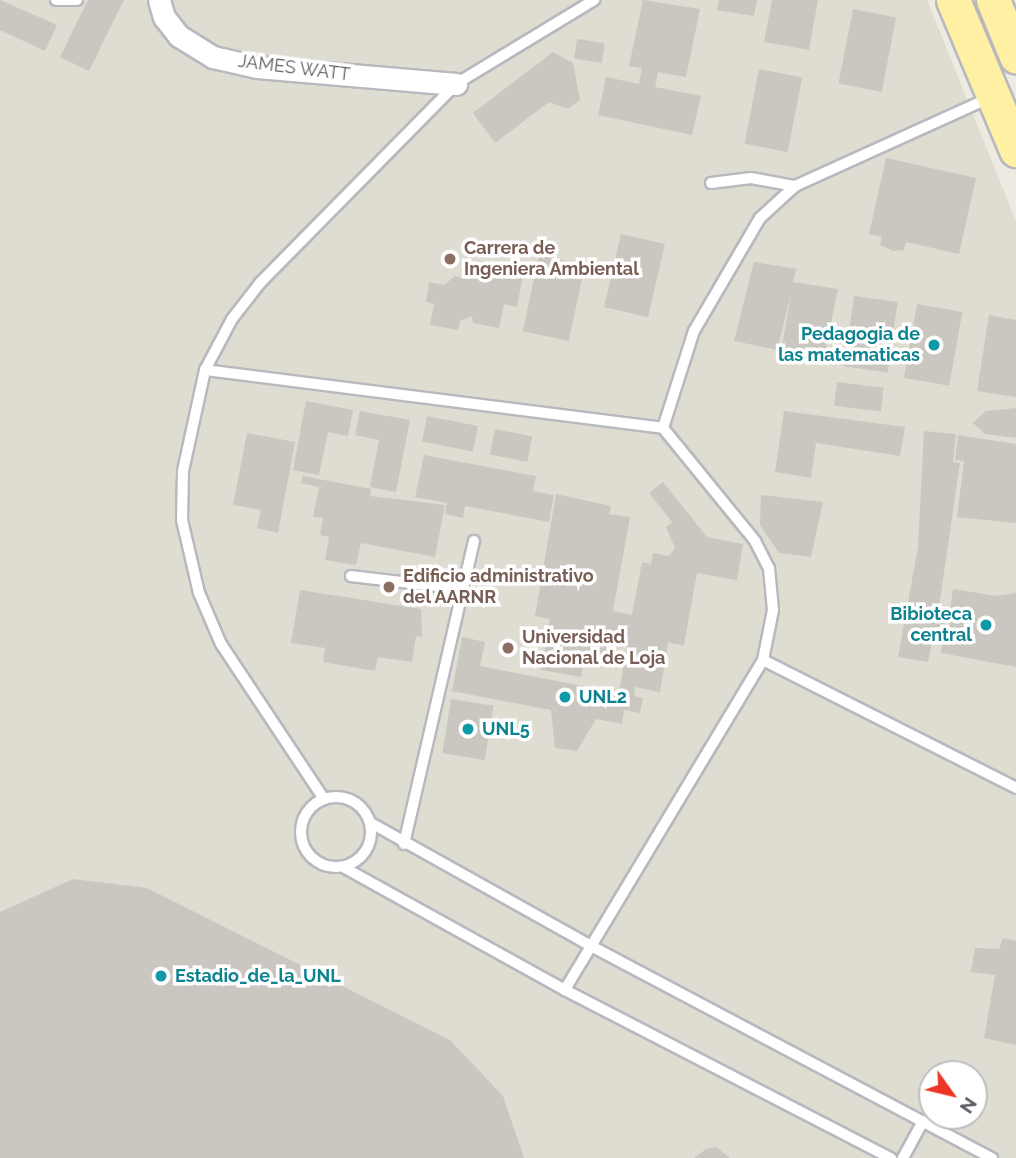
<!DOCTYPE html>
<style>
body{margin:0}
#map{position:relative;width:1016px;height:1158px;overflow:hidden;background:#edebe1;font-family:Raleway,sans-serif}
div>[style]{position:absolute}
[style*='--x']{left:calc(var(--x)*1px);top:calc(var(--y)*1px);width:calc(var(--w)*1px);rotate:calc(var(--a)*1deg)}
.education>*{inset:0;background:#dfdcd2}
.building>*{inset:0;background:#cac7c0;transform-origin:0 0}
.roads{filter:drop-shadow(2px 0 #b7b9be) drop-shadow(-2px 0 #b7b9be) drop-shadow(0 2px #b7b9be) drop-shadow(0 -2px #b7b9be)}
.service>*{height:10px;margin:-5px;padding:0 5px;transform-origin:5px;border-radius:5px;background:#fff}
.service>.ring{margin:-5px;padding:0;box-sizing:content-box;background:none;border:10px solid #fff;border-radius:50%}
.minor>*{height:21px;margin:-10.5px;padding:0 10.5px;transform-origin:10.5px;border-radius:10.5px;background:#fff}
.primary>*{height:33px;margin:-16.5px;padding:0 16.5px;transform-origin:16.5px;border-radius:16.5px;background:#fff0a4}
.dots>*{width:19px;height:19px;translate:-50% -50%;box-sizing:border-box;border:4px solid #fff;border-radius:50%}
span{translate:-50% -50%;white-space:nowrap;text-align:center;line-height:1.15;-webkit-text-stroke:7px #fff;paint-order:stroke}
.street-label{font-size:18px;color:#5a5e63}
.education-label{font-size:18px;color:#785e54;font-weight:700}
.left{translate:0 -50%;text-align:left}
.culture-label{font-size:18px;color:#0d838f;font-weight:700}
.right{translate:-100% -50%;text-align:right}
.north{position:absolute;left:918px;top:1060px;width:70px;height:70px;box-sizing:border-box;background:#fff;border:2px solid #bdbfc1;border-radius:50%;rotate:124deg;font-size:19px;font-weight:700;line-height:28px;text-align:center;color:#5a5e63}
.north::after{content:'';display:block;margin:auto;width:24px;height:32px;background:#ee3526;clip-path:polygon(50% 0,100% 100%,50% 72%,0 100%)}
</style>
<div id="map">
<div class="education">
<div style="clip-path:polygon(evenodd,0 0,927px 0,1016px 221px,1016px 1158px,0 1158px,0 0,932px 1074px,974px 1074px,974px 1116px,932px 1116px,932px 1074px)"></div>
</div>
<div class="building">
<div style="clip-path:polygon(0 0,57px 25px,45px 51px,0 30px)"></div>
<div style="clip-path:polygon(88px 0,124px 0,89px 71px,60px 57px)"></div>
<div style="clip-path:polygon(643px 0,700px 9px,686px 77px,658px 72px,655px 87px,701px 96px,692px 135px,598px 115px,606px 77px,639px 84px,642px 68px,629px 66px)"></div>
<div style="clip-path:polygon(719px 0,757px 0,754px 16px,717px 10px)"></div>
<div style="clip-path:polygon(772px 0,818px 0,809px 50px,764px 42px)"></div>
<div style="left:853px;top:9px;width:44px;height:76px;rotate:11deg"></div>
<div style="left:577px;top:39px;width:28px;height:20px;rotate:8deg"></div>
<div style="clip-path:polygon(553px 52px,573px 63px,580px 100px,568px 109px,549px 102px,495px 143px,473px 113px)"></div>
<div style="left:759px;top:69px;width:44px;height:76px;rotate:11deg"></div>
<div style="clip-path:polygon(886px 158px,976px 178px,959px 254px,906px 242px,904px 250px,893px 251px,880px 245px,882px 237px,869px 234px)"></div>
<div style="left:621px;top:234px;width:45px;height:75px;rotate:13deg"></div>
<div style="left:539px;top:255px;width:47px;height:78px;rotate:12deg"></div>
<div style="clip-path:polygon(754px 262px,796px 269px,793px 282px,838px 289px,824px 358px,781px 352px,791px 294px,777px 350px,734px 341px)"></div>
<div style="clip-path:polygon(480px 267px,523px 275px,517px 307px,504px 304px,499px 328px,473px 323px,472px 316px,460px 321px,458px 330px,430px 325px,434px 304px,426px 302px,429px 282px,444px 285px,455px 276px,468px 279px)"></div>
<div style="left:854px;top:296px;width:44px;height:71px;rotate:8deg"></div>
<div style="left:917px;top:304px;width:46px;height:75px;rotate:10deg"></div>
<div style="clip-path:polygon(989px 315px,1016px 320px,1016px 397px,977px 391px)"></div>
<div style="left:837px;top:382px;width:47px;height:24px;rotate:7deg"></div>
<div style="clip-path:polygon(306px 401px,353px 410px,348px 436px,328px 432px,319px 475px,293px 470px)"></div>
<div style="clip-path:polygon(1016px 408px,1016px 438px,985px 434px,973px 423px,986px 411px)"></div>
<div style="clip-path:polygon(360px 411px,410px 420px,396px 492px,370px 487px,379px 440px,355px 435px)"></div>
<div style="clip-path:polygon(784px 411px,905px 427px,900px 456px,816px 443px,811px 478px,775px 472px)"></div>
<div style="left:427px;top:416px;width:52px;height:26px;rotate:11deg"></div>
<div style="left:495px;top:429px;width:38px;height:26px;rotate:11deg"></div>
<div style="clip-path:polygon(924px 431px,956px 434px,953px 462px,960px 463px,939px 607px,950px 609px,953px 589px,997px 596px,1016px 593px,1016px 667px,941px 653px,943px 640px,933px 638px,928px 662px,898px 657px,918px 547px)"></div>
<div style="clip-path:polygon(247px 433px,295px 442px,278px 533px,257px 528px,261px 510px,233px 505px)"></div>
<div style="clip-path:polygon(958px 435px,1016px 444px,1016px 523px,957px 517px,964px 461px,955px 460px)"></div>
<div style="clip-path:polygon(424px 455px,536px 476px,533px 491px,554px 495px,549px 522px,465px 506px,463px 518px,445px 514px,447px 503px,415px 497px)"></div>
<div style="clip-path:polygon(303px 476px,371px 489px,370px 496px,445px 505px,435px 557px,361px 543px,356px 565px,325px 560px,329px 537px,320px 535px,323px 518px,313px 517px,319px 487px,301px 483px)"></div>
<div style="clip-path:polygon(663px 482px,707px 537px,743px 544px,737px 580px,697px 573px,684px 645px,668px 643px,660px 692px,635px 687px,634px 696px,643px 698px,640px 713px,624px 710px,622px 724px,596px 719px,577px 751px,555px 748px,551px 710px,452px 691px,462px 637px,485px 642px,480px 666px,619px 693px,627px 644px,608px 641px,604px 664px,584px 660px,581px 677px,541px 670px,550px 619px,535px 616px,556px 494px,611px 506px,609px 514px,630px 517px,613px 611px,632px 615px,642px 562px,651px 564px,653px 553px,669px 556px,675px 548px,666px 527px,672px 522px,649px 493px)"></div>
<div style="clip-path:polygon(761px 495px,823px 502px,811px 557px,779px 553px,760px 525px)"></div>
<div style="clip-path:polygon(300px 590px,421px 609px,422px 637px,416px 636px,412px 662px,378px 657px,375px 671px,323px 662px,325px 648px,291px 643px)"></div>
<div style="left:451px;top:699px;width:43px;height:55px;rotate:9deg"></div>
<div style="clip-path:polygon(73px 879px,147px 888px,450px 1040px,503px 1096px,524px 1158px,0 1158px,0 912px)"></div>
<div style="clip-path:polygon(1003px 938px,1016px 941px,1016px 1045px,984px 1038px,995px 975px,971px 972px,975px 948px,999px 949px)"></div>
<div style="clip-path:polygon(716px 1147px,730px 1158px,694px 1158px,706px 1149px)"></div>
</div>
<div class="roads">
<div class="service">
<div style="--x:56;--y:0;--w:21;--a:0"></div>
<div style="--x:711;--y:183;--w:40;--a:-7.1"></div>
<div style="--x:751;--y:178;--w:45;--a:10.3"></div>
<div style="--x:205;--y:370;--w:462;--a:7.2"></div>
<div style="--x:663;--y:428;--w:146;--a:50.8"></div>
<div style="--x:755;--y:541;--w:30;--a:63"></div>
<div style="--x:769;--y:568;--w:42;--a:84.6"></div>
<div style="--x:773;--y:610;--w:51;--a:101.3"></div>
<div style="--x:763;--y:660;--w:385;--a:121"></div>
<div style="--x:663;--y:428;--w:102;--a:-72.3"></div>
<div style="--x:694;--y:331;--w:131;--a:-59.7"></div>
<div style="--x:760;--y:218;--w:47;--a:-42.4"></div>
<div style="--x:795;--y:186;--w:215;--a:-24.4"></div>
<div style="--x:351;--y:576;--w:112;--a:6.7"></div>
<div style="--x:763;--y:660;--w:284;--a:26.8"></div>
<div class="ring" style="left:301px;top:797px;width:60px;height:60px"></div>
<div style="--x:324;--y:799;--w:186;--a:-123.6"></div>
<div style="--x:221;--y:644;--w:56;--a:-113.3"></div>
<div style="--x:199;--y:593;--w:75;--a:-103.1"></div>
<div style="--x:182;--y:520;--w:49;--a:-88.8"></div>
<div style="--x:183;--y:471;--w:103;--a:-77.7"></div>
<div style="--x:205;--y:370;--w:58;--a:-62.1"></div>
<div style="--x:232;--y:319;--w:46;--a:-52.1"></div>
<div style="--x:260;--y:283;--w:279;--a:-45.4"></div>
<div style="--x:456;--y:84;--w:162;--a:-31.3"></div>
<div style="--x:371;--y:823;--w:252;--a:29.2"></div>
<div style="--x:591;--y:946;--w:454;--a:27.9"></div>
<div style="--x:404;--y:844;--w:311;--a:-77"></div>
<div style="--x:343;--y:867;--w:254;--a:29"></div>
<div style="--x:565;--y:990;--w:367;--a:27.3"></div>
<div style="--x:903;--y:1158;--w:42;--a:-61.6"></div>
</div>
<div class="minor">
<div style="--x:159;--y:0;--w:18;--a:74"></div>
<div style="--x:164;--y:17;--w:24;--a:52"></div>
<div style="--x:179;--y:36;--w:40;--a:32"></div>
<div style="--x:213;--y:57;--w:45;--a:12.8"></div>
<div style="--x:257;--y:67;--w:200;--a:4.9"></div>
</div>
<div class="primary">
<div style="--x:953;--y:0;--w:163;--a:67.2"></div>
<div style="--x:993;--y:0;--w:61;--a:67.7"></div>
</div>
</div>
<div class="dots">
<div style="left:450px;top:259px;background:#8d6e63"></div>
<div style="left:934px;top:345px;background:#0f9aa8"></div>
<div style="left:389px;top:587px;background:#8d6e63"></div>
<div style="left:986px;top:625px;background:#0f9aa8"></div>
<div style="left:508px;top:648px;background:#8d6e63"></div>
<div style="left:565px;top:697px;background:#0f9aa8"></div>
<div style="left:468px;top:729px;background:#0f9aa8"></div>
<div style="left:161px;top:976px;background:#0f9aa8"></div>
</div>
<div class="street-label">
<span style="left:294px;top:68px;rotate:7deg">JAMES WATT</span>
</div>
<div class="education-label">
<span class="left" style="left:464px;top:259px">Carrera de<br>Ingeniera Ambiental</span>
<span class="left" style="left:403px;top:587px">Edificio administrativo<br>del AARNR</span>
<span class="left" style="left:522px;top:648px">Universidad<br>Nacional de Loja</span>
</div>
<div class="culture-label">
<span class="right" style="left:920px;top:345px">Pedagogia de<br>las matematicas</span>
<span class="right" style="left:972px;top:625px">Bibioteca<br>central</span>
<span class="left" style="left:579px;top:697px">UNL2</span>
<span class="left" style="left:482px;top:729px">UNL5</span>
<span class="left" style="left:175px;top:976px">Estadio_de_la_UNL</span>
</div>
<div class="north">N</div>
</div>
